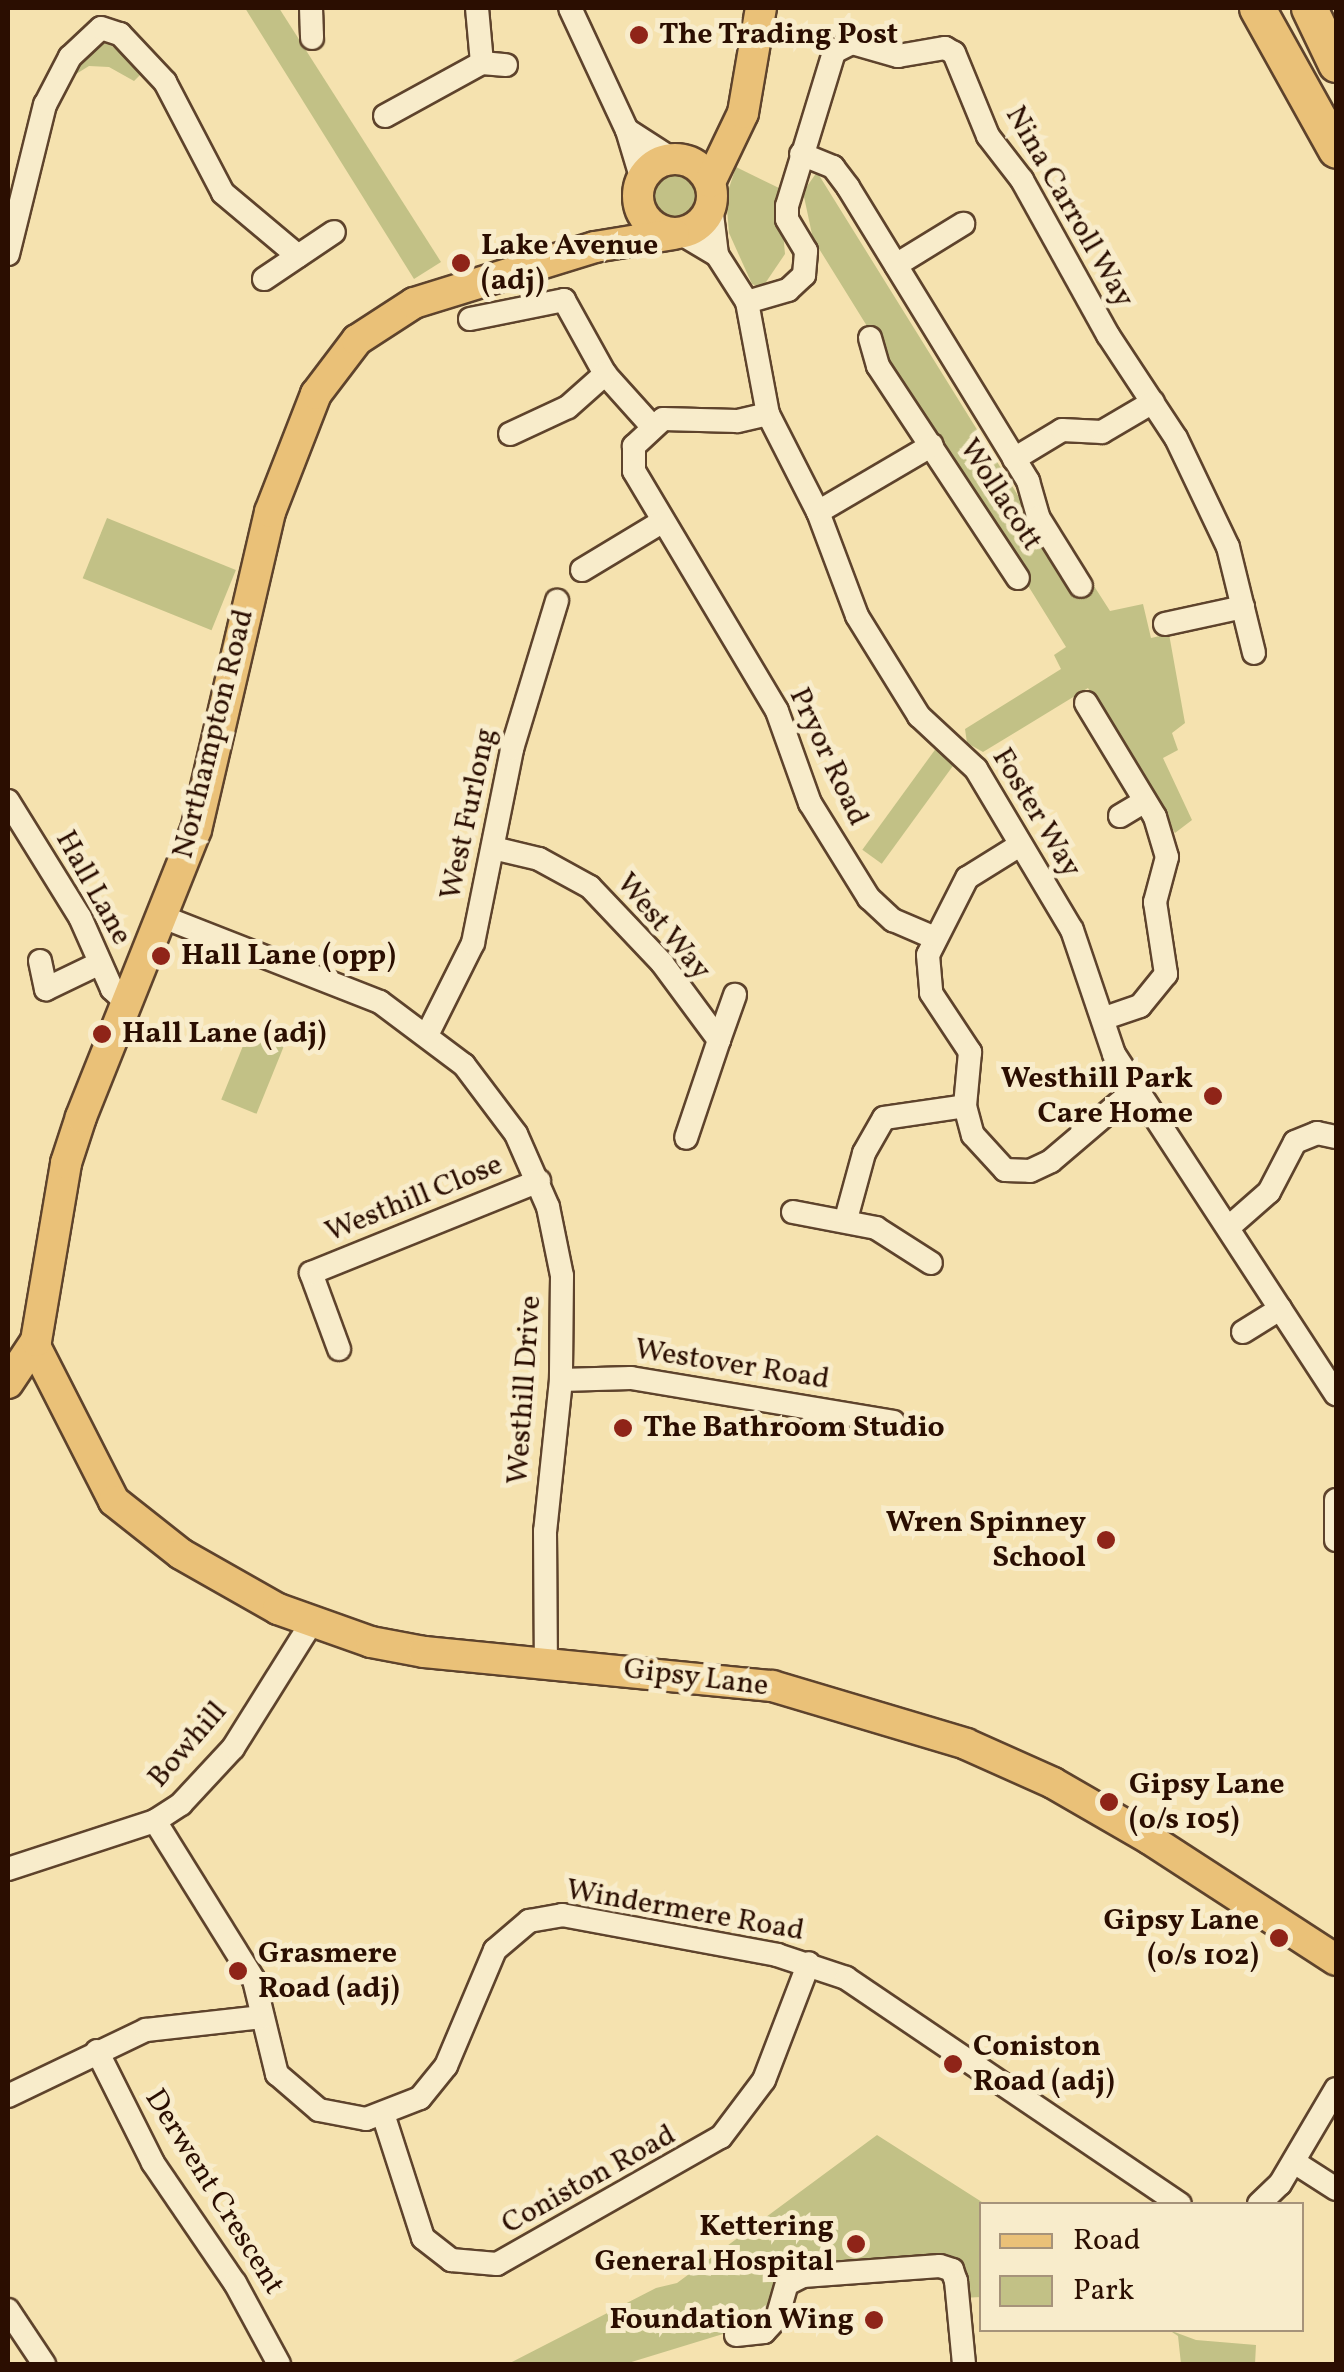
<!DOCTYPE html>
<style>
body{margin:0}
#map{position:relative;width:1344px;height:2372px;overflow:hidden;background:#f5e2af;font-family:Vollkorn,serif}
div>[style]{position:absolute}
[style*='--x']{left:calc(var(--x)*1px);top:calc(var(--y)*1px);width:calc(var(--w)*1px);rotate:calc(var(--a)*1deg)}
.green>*{inset:0;background:#c2c186;transform-origin:0 0}
.round{border-radius:50%}
.roads{filter:drop-shadow(2px 0 #5e432c) drop-shadow(-2px 0 #5e432c) drop-shadow(0 2px #5e432c) drop-shadow(0 -2px #5e432c)}
.minor>*{height:22px;margin:-11px;padding:0 11px;transform-origin:11px;border-radius:11px;background:#f8eccb}
.major>*{height:30px;margin:-15px;padding:0 15px;transform-origin:15px;border-radius:15px;background:#eac178}
.major>.ring{margin:-15px;padding:0;box-sizing:content-box;background:none;border:30px solid #eac178;border-radius:50%}
.highway>*{height:35px;margin:-17.5px;padding:0 17.5px;transform-origin:17.5px;border-radius:17.5px;background:#eac178}
.dots>*{width:28px;height:28px;translate:-50% -50%;box-sizing:border-box;border:5px solid #f8eccb;border-radius:50%}
span{translate:-50% -50%;white-space:nowrap;text-align:center;line-height:1.15;-webkit-text-stroke:10px #f8eccb;paint-order:stroke}
.poi-label{font-size:30px;color:#2b0e01;font-weight:700}
.left{translate:0 -50%;text-align:left}
.right{translate:-100% -50%;text-align:right}
.street-label{font-size:30px;color:#2b0e01}
.frame{position:absolute;inset:0;border:10px solid #2b0e01;pointer-events:none}
.legend{position:absolute;left:979px;top:2202px;width:325px;height:130px;box-sizing:border-box;background:#f8eccb;border:2px solid #a6937a;margin:0;padding:12px 18px;list-style:none;font-size:30px;color:#2b0e01}
.legend li{display:flex;align-items:center;gap:20px;height:50px}
.legend b{width:50px;border:2px solid #a6937a}
</style>
<div id="map">
<div class="green">
<div style="clip-path:polygon(245px 8px,279px 8px,441px 262px,414px 279px)"></div>
<div style="clip-path:polygon(107px 43px,146px 69px,134px 81px,109px 67px,89px 66px,60px 84px,95px 46px)"></div>
<div style="clip-path:polygon(736px 167px,779px 188px,785px 254px,762px 288px,752px 284px,729px 233px,726px 197px)"></div>
<div style="clip-path:polygon(817px 172px,1076px 589px,1094px 586px,1110px 611px,1143px 604px,1151px 638px,1169px 634px,1185px 723px,1172px 733px,1178px 750px,1163px 758px,1192px 820px,1175px 833px,1088px 688px,983px 752px,967px 743px,965px 729px,1061px 669px,1054px 655px,1066px 647px,813px 239px,803px 192px)"></div>
<div class="round" style="left:652px;top:173px;width:46px;height:46px"></div>
<div style="left:107px;top:518px;width:139px;height:65px;rotate:22deg"></div>
<div style="left:937px;top:747px;width:24px;height:127px;rotate:36deg"></div>
<div style="left:249px;top:1031px;width:38px;height:74px;rotate:22deg"></div>
<div style="clip-path:polygon(877px 2135px,985px 2204px,981px 2297px,962px 2298px,956px 2258px,797px 2270px,770px 2314px,736px 2330px,625px 2364px,508px 2364px,656px 2288px,677px 2283px)"></div>
<div style="clip-path:polygon(1169px 2330px,1196px 2340px,1256px 2345px,1255px 2364px,1181px 2364px,1178px 2336px)"></div>
</div>
<div class="roads">
<div class="minor">
<div style="--x:311;--y:8;--w:30;--a:88"></div>
<div style="--x:477;--y:8;--w:55;--a:84.8"></div>
<div style="--x:570;--y:8;--w:135;--a:65"></div>
<div style="--x:627;--y:130;--w:52;--a:73.3"></div>
<div style="--x:385;--y:116;--w:111;--a:-28.7"></div>
<div style="--x:482;--y:63;--w:24;--a:5"></div>
<div style="--x:627;--y:130;--w:54;--a:32.8"></div>
<div style="--x:801;--y:154;--w:35;--a:22"></div>
<div style="--x:833;--y:167;--w:25;--a:53"></div>
<div style="--x:848;--y:187;--w:345;--a:58.5"></div>
<div style="--x:1028;--y:481;--w:37;--a:74"></div>
<div style="--x:1038;--y:517;--w:81;--a:58.1"></div>
<div style="--x:711;--y:206;--w:49;--a:83"></div>
<div style="--x:680;--y:233;--w:43;--a:30.7"></div>
<div style="--x:717;--y:255;--w:56;--a:57.4"></div>
<div style="--x:747;--y:302;--w:114;--a:79.4"></div>
<div style="--x:768;--y:414;--w:110;--a:63"></div>
<div style="--x:818;--y:512;--w:111;--a:69.4"></div>
<div style="--x:857;--y:616;--w:118;--a:58.2"></div>
<div style="--x:919;--y:716;--w:78;--a:42.9"></div>
<div style="--x:976;--y:769;--w:187;--a:59.2"></div>
<div style="--x:1072;--y:930;--w:131;--a:71.3"></div>
<div style="--x:1114;--y:1054;--w:406;--a:56.9"></div>
<div style="--x:8;--y:254;--w:154;--a:-76.1"></div>
<div style="--x:45;--y:105;--w:54;--a:-62.5"></div>
<div style="--x:70;--y:57;--w:42;--a:-43.1"></div>
<div style="--x:101;--y:28;--w:20;--a:18"></div>
<div style="--x:120;--y:34;--w:66;--a:46.8"></div>
<div style="--x:165;--y:82;--w:125;--a:62.4"></div>
<div style="--x:223;--y:193;--w:98;--a:40"></div>
<div style="--x:896;--y:265;--w:79;--a:-31.5"></div>
<div style="--x:264;--y:279;--w:84;--a:-33.9"></div>
<div style="--x:747;--y:302;--w:43;--a:-16.3"></div>
<div style="--x:788;--y:290;--w:22;--a:-43"></div>
<div style="--x:804;--y:275;--w:24;--a:-85"></div>
<div style="--x:806;--y:251;--w:37;--a:-121"></div>
<div style="--x:787;--y:219;--w:13;--a:-90"></div>
<div style="--x:787;--y:206;--w:161;--a:-73"></div>
<div style="--x:834;--y:52;--w:20;--a:-27"></div>
<div style="--x:852;--y:43;--w:48;--a:15.8"></div>
<div style="--x:898;--y:56;--w:48;--a:-9.7"></div>
<div style="--x:945;--y:48;--w:10;--a:29"></div>
<div style="--x:954;--y:53;--w:90;--a:67.7"></div>
<div style="--x:988;--y:136;--w:56;--a:52.3"></div>
<div style="--x:1022;--y:180;--w:177;--a:61"></div>
<div style="--x:1108;--y:335;--w:123;--a:56.6"></div>
<div style="--x:1176;--y:438;--w:121;--a:64.5"></div>
<div style="--x:1228;--y:547;--w:109;--a:76.2"></div>
<div style="--x:470;--y:319;--w:96;--a:-11.4"></div>
<div style="--x:564;--y:300;--w:85;--a:61"></div>
<div style="--x:605;--y:374;--w:69;--a:48"></div>
<div style="--x:870;--y:338;--w:29;--a:74"></div>
<div style="--x:878;--y:366;--w:254;--a:56.6"></div>
<div style="--x:768;--y:414;--w:32;--a:167"></div>
<div style="--x:737;--y:421;--w:74;--a:-178.5"></div>
<div style="--x:663;--y:419;--w:40;--a:137"></div>
<div style="--x:634;--y:446;--w:25;--a:90"></div>
<div style="--x:634;--y:471;--w:279;--a:59.2"></div>
<div style="--x:777;--y:711;--w:98;--a:70.3"></div>
<div style="--x:810;--y:803;--w:112;--a:58.2"></div>
<div style="--x:869;--y:898;--w:33;--a:43"></div>
<div style="--x:893;--y:920;--w:46;--a:23.2"></div>
<div style="--x:510;--y:434;--w:64;--a:-25"></div>
<div style="--x:568;--y:407;--w:50;--a:-41.7"></div>
<div style="--x:1014;--y:459;--w:56;--a:-31.1"></div>
<div style="--x:1062;--y:430;--w:40;--a:2.9"></div>
<div style="--x:1102;--y:432;--w:59;--a:-30.5"></div>
<div style="--x:818;--y:512;--w:132;--a:-30.4"></div>
<div style="--x:582;--y:570;--w:91;--a:-31.1"></div>
<div style="--x:1165;--y:624;--w:80;--a:-12.3"></div>
<div style="--x:1086;--y:703;--w:133;--a:58.8"></div>
<div style="--x:1155;--y:817;--w:42;--a:73.3"></div>
<div style="--x:1167;--y:857;--w:47;--a:104.9"></div>
<div style="--x:1155;--y:902;--w:73;--a:81.3"></div>
<div style="--x:1166;--y:974;--w:41;--a:129.1"></div>
<div style="--x:1140;--y:1006;--w:39;--a:161"></div>
<div style="--x:8;--y:801;--w:137;--a:58.2"></div>
<div style="--x:80;--y:917;--w:79;--a:66"></div>
<div style="--x:112;--y:989;--w:19;--a:43"></div>
<div style="--x:1120;--y:816;--w:29;--a:-31"></div>
<div style="--x:1020;--y:845;--w:62;--a:148.1"></div>
<div style="--x:967;--y:878;--w:86;--a:116.9"></div>
<div style="--x:928;--y:955;--w:38;--a:85"></div>
<div style="--x:931;--y:993;--w:71;--a:56.5"></div>
<div style="--x:970;--y:1052;--w:54;--a:95.3"></div>
<div style="--x:965;--y:1106;--w:30;--a:75"></div>
<div style="--x:973;--y:1135;--w:47;--a:47.6"></div>
<div style="--x:1005;--y:1170;--w:25;--a:2"></div>
<div style="--x:1030;--y:1171;--w:23;--a:-25"></div>
<div style="--x:1051;--y:1161;--w:114;--a:-40.4"></div>
<div style="--x:493;--y:848;--w:47;--a:13.4"></div>
<div style="--x:539;--y:859;--w:58;--a:28.8"></div>
<div style="--x:590;--y:887;--w:105;--a:46.5"></div>
<div style="--x:662;--y:963;--w:96;--a:53.5"></div>
<div style="--x:719;--y:1040;--w:103;--a:108.6"></div>
<div style="--x:163;--y:917;--w:233;--a:21.4"></div>
<div style="--x:380;--y:1002;--w:105;--a:36.9"></div>
<div style="--x:464;--y:1065;--w:86;--a:53"></div>
<div style="--x:516;--y:1134;--w:80;--a:66.3"></div>
<div style="--x:548;--y:1207;--w:70;--a:78.5"></div>
<div style="--x:562;--y:1276;--w:104;--a:90.6"></div>
<div style="--x:561;--y:1380;--w:152;--a:96"></div>
<div style="--x:545;--y:1531;--w:132;--a:89.6"></div>
<div style="--x:40;--y:961;--w:29;--a:78"></div>
<div style="--x:46;--y:989;--w:60;--a:-25.7"></div>
<div style="--x:428;--y:1033;--w:101;--a:-63.4"></div>
<div style="--x:473;--y:943;--w:198;--a:-78.6"></div>
<div style="--x:512;--y:749;--w:155;--a:-73.1"></div>
<div style="--x:719;--y:1040;--w:48;--a:-70.4"></div>
<div style="--x:793;--y:1212;--w:85;--a:10.9"></div>
<div style="--x:876;--y:1228;--w:65;--a:32.5"></div>
<div style="--x:846;--y:1219;--w:68;--a:-74.7"></div>
<div style="--x:864;--y:1153;--w:40;--a:-60.3"></div>
<div style="--x:884;--y:1118;--w:82;--a:-8.4"></div>
<div style="--x:1229;--y:1227;--w:53;--a:-41.2"></div>
<div style="--x:1269;--y:1192;--w:56;--a:-62.5"></div>
<div style="--x:1295;--y:1142;--w:24;--a:-22"></div>
<div style="--x:1317;--y:1133;--w:19;--a:12"></div>
<div style="--x:1243;--y:1332;--w:44;--a:-31.9"></div>
<div style="--x:339;--y:1349;--w:81;--a:-110.2"></div>
<div style="--x:311;--y:1273;--w:246;--a:-22"></div>
<div style="--x:561;--y:1380;--w:70;--a:-1.6"></div>
<div style="--x:631;--y:1378;--w:266;--a:9.5"></div>
<div style="--x:1336;--y:1500;--w:40;--a:90"></div>
<div style="--x:155;--y:1821;--w:187;--a:58.1"></div>
<div style="--x:254;--y:1980;--w:97;--a:76.3"></div>
<div style="--x:277;--y:2074;--w:55;--a:40.6"></div>
<div style="--x:319;--y:2110;--w:48;--a:10.8"></div>
<div style="--x:366;--y:2119;--w:58;--a:-21.3"></div>
<div style="--x:420;--y:2098;--w:41;--a:-50.9"></div>
<div style="--x:446;--y:2066;--w:126;--a:-67.1"></div>
<div style="--x:495;--y:1950;--w:45;--a:-40.5"></div>
<div style="--x:529;--y:1921;--w:34;--a:-10"></div>
<div style="--x:562;--y:1915;--w:219;--a:10.5"></div>
<div style="--x:777;--y:1955;--w:73;--a:18.4"></div>
<div style="--x:846;--y:1978;--w:403;--a:34.1"></div>
<div style="--x:8;--y:1869;--w:155;--a:-18.1"></div>
<div style="--x:155;--y:1821;--w:31;--a:-33"></div>
<div style="--x:181;--y:1804;--w:76;--a:-47.1"></div>
<div style="--x:233;--y:1748;--w:149;--a:-57.9"></div>
<div style="--x:97;--y:2051;--w:125;--a:63.4"></div>
<div style="--x:153;--y:2163;--w:145;--a:55.7"></div>
<div style="--x:235;--y:2283;--w:92;--a:61.5"></div>
<div style="--x:8;--y:2096;--w:153;--a:-25.6"></div>
<div style="--x:146;--y:2030;--w:117;--a:-6.4"></div>
<div style="--x:384;--y:2117;--w:127;--a:72.1"></div>
<div style="--x:423;--y:2238;--w:36;--a:38"></div>
<div style="--x:451;--y:2260;--w:46;--a:5"></div>
<div style="--x:497;--y:2264;--w:257;--a:-29.6"></div>
<div style="--x:721;--y:2137;--w:71;--a:-53"></div>
<div style="--x:764;--y:2080;--w:125;--a:-69"></div>
<div style="--x:1294;--y:2162;--w:50;--a:32.7"></div>
<div style="--x:1259;--y:2204;--w:29;--a:-44"></div>
<div style="--x:1280;--y:2184;--w:110;--a:-59.5"></div>
<div style="--x:8;--y:2310;--w:65;--a:56.3"></div>
<div style="--x:736;--y:2335;--w:28;--a:-6"></div>
<div style="--x:764;--y:2332;--w:19;--a:-47"></div>
<div style="--x:777;--y:2318;--w:35;--a:-74"></div>
<div style="--x:787;--y:2284;--w:18;--a:-27"></div>
<div style="--x:803;--y:2276;--w:137;--a:-4.2"></div>
<div style="--x:940;--y:2266;--w:13;--a:18"></div>
<div style="--x:952;--y:2270;--w:12;--a:70"></div>
<div style="--x:956;--y:2281;--w:83;--a:84.5"></div>
</div>
<div class="major">
<div class="ring" style="left:638px;top:159px;width:44px;height:44px"></div>
<div style="--x:710;--y:182;--w:76;--a:-64.4"></div>
<div style="--x:743;--y:113;--w:107;--a:-80.3"></div>
<div style="--x:35;--y:1346;--w:174;--a:63"></div>
<div style="--x:114;--y:1501;--w:85;--a:38.3"></div>
<div style="--x:181;--y:1554;--w:112;--a:29.6"></div>
<div style="--x:278;--y:1609;--w:99;--a:19.5"></div>
<div style="--x:371;--y:1642;--w:54;--a:10.7"></div>
<div style="--x:424;--y:1652;--w:350;--a:5.6"></div>
<div style="--x:772;--y:1686;--w:202;--a:16.6"></div>
<div style="--x:966;--y:1744;--w:95;--a:24.1"></div>
<div style="--x:1053;--y:1783;--w:112;--a:30"></div>
<div style="--x:1150;--y:1839;--w:222;--a:33"></div>
<div style="--x:8;--y:1383;--w:50;--a:-56.3"></div>
<div style="--x:36;--y:1341;--w:181;--a:-80.4"></div>
<div style="--x:66;--y:1163;--w:48;--a:-71.9"></div>
<div style="--x:81;--y:1117;--w:309;--a:-68.2"></div>
<div style="--x:196;--y:830;--w:326;--a:-76.9"></div>
<div style="--x:270;--y:512;--w:127;--a:-68.7"></div>
<div style="--x:316;--y:394;--w:68;--a:-52.8"></div>
<div style="--x:357;--y:340;--w:68;--a:-33"></div>
<div style="--x:414;--y:303;--w:189;--a:-17.2"></div>
<div style="--x:595;--y:247;--w:80;--a:-9.3"></div>
</div>
<div class="highway">
<div style="--x:1257;--y:8;--w:162;--a:60.9"></div>
<div style="--x:1309;--y:8;--w:62;--a:64.3"></div>
</div>
</div>
<div class="dots">
<div style="left:639px;top:35px;background:#8f2418"></div>
<div style="left:461px;top:263px;background:#8f2418"></div>
<div style="left:161px;top:956px;background:#8f2418"></div>
<div style="left:102px;top:1034px;background:#8f2418"></div>
<div style="left:1213px;top:1096px;background:#8f2418"></div>
<div style="left:623px;top:1428px;background:#8f2418"></div>
<div style="left:1106px;top:1540px;background:#8f2418"></div>
<div style="left:1109px;top:1802px;background:#8f2418"></div>
<div style="left:1279px;top:1938px;background:#8f2418"></div>
<div style="left:238px;top:1971px;background:#8f2418"></div>
<div style="left:953px;top:2064px;background:#8f2418"></div>
<div style="left:856px;top:2244px;background:#8f2418"></div>
<div style="left:874px;top:2320px;background:#8f2418"></div>
</div>
<div class="poi-label">
<span class="left" style="left:659px;top:35px">The Trading Post</span>
<span class="left" style="left:481px;top:263px">Lake Avenue<br>(adj)</span>
<span class="left" style="left:181px;top:956px">Hall Lane (opp)</span>
<span class="left" style="left:122px;top:1034px">Hall Lane (adj)</span>
<span class="right" style="left:1193px;top:1096px">Westhill Park<br>Care Home</span>
<span class="left" style="left:643px;top:1428px">The Bathroom Studio</span>
<span class="right" style="left:1086px;top:1540px">Wren Spinney<br>School</span>
<span class="left" style="left:1129px;top:1802px">Gipsy Lane<br>(o/s 105)</span>
<span class="right" style="left:1259px;top:1938px">Gipsy Lane<br>(o/s 102)</span>
<span class="left" style="left:258px;top:1971px">Grasmere<br>Road (adj)</span>
<span class="left" style="left:973px;top:2064px">Coniston<br>Road (adj)</span>
<span class="right" style="left:834px;top:2244px">Kettering<br>General Hospital</span>
<span class="right" style="left:854px;top:2320px">Foundation Wing</span>
</div>
<div class="street-label">
<span style="left:1069px;top:207px;rotate:60deg">Nina Carroll Way</span>
<span style="left:1000px;top:495px;rotate:57deg">Wollacott</span>
<span style="left:214px;top:734px;rotate:-76deg">Northampton Road</span>
<span style="left:828px;top:757px;rotate:65deg">Pryor Road</span>
<span style="left:1036px;top:813px;rotate:59deg">Foster Way</span>
<span style="left:469px;top:814px;rotate:-78deg">West Furlong</span>
<span style="left:93px;top:888px;rotate:61deg">Hall Lane</span>
<span style="left:663px;top:927px;rotate:50deg">West Way</span>
<span style="left:414px;top:1199px;rotate:-22deg">Westhill Close</span>
<span style="left:732px;top:1365px;rotate:9deg">Westover Road</span>
<span style="left:525px;top:1390px;rotate:-86deg">Westhill Drive</span>
<span style="left:696px;top:1678px;rotate:7deg">Gipsy Lane</span>
<span style="left:188px;top:1745px;rotate:-49deg">Bowhill</span>
<span style="left:685px;top:1911px;rotate:10deg">Windermere Road</span>
<span style="left:589px;top:2180px;rotate:-29deg">Coniston Road</span>
<span style="left:214px;top:2192px;rotate:58deg">Derwent Crescent</span>
</div>
<div class="frame"></div>
<ul class="legend">
<li><b style="height:12px;background:#eac178"></b>Road</li>
<li><b style="height:28px;background:#c2c186"></b>Park</li>
</ul>
</div>
